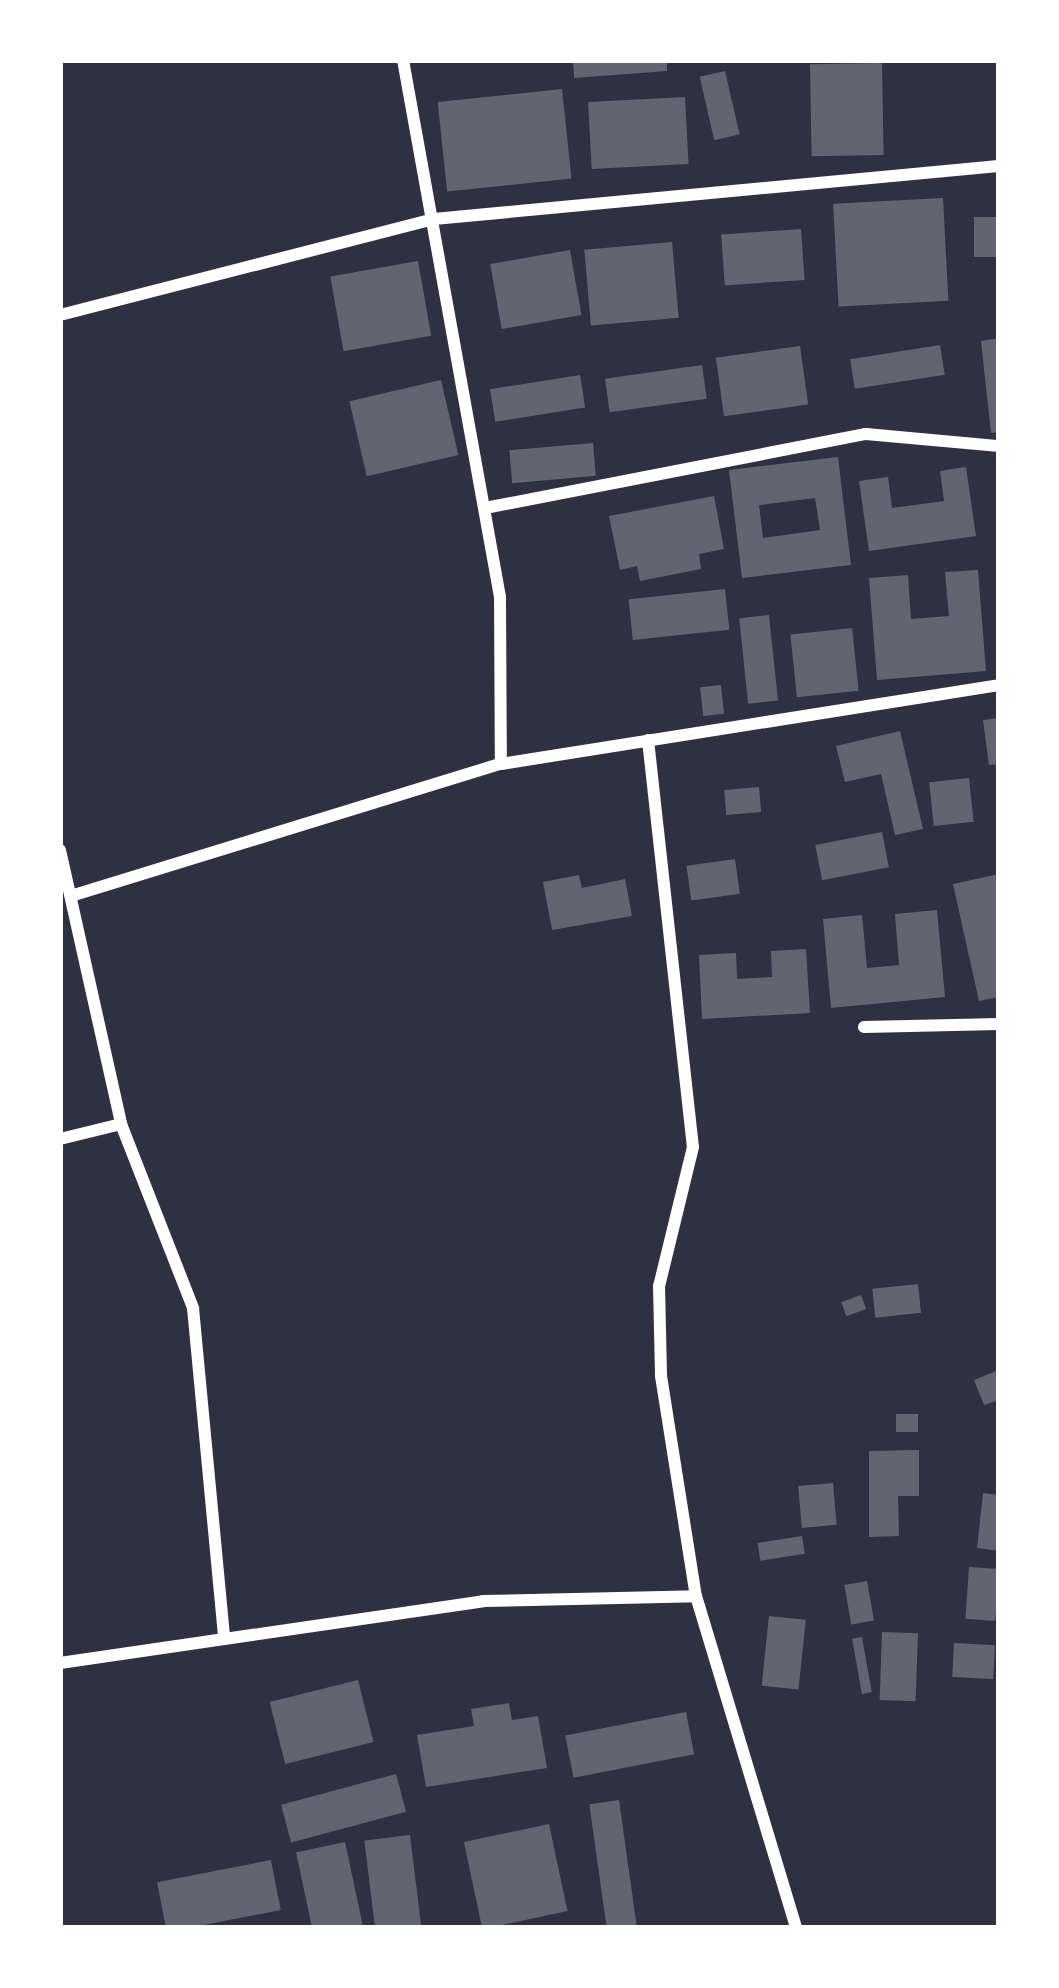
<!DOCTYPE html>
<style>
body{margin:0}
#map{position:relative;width:1059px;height:1988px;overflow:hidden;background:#2d3142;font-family:"Source Sans 3",sans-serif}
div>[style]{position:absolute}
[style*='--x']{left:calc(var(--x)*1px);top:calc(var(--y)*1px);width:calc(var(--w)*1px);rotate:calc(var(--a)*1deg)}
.building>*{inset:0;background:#626471;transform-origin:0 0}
.minor>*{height:12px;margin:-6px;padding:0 6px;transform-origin:6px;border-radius:6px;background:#fff}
span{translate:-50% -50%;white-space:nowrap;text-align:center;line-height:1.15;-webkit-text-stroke:10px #fff;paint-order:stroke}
.frame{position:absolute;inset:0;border:63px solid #fff;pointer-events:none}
</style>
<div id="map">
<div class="building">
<div style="clip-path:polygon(573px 60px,667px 60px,667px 71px,574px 78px)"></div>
<div style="left:882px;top:63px;width:92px;height:72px;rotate:89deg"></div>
<div style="left:725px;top:71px;width:65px;height:26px;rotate:77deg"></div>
<div style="left:562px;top:89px;width:90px;height:125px;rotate:84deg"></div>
<div style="left:685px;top:97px;width:67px;height:97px;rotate:87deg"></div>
<div style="left:943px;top:198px;width:103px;height:110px;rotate:87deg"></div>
<div style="left:999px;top:217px;width:40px;height:25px;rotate:90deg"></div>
<div style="left:801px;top:229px;width:51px;height:80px;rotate:86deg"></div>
<div style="left:672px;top:242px;width:76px;height:88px;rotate:85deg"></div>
<div style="left:570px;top:250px;width:66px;height:81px;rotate:80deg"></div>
<div style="left:418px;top:261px;width:76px;height:89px;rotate:80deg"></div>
<div style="clip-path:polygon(999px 338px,999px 432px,991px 433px,981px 341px)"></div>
<div style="left:940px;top:345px;width:30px;height:91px;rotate:81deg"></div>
<div style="left:800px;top:346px;width:59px;height:85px;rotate:82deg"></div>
<div style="left:702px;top:365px;width:34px;height:98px;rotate:82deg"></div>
<div style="left:580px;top:375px;width:33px;height:91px;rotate:81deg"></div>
<div style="left:441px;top:380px;width:77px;height:94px;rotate:77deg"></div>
<div style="left:593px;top:443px;width:33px;height:84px;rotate:85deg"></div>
<div style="clip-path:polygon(evenodd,838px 457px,851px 565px,742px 578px,729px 470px,838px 457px,815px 498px,820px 530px,763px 538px,759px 505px,815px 498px)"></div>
<div style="clip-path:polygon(966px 467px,976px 536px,869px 551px,859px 481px,888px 477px,892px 508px,944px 501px,940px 471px)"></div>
<div style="clip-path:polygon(714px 496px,724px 549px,699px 554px,701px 569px,640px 581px,637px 566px,620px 570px,609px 516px)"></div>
<div style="clip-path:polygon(978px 570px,986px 671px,877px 680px,869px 578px,908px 575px,911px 619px,949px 616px,945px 572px)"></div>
<div style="left:725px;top:589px;width:41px;height:97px;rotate:84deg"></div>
<div style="left:769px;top:615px;width:86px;height:30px;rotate:84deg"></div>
<div style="left:852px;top:628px;width:63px;height:62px;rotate:84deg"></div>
<div style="left:721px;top:685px;width:29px;height:21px;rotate:84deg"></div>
<div style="clip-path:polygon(999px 718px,999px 764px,989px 765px,983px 720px)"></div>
<div style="clip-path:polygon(900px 731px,923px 829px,895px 835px,881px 774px,845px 782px,836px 746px)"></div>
<div style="left:969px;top:778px;width:44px;height:40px;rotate:84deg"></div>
<div style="left:759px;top:787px;width:25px;height:35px;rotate:85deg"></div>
<div style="left:882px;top:832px;width:36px;height:68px;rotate:79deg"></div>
<div style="left:735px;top:859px;width:35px;height:49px;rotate:82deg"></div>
<div style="clip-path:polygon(999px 874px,999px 997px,979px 1001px,953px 884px)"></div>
<div style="clip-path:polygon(579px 875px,582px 888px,625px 879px,632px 916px,552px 930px,543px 882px)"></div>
<div style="clip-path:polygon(937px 910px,945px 997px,831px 1008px,823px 919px,862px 915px,867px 968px,899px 965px,895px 914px)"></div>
<div style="clip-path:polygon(806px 949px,810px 1013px,702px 1019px,699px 955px,736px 953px,737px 979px,772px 977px,771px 951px)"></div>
<div style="left:918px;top:1284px;width:29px;height:46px;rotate:84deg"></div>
<div style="left:861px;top:1295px;width:15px;height:21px;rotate:70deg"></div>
<div style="clip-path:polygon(996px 1371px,999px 1400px,984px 1405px,974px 1380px)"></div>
<div style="left:896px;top:1414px;width:22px;height:18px"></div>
<div style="clip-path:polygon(919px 1450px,919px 1496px,898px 1496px,899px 1536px,869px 1537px,869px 1451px)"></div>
<div style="left:833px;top:1483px;width:42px;height:35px;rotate:85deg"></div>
<div style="clip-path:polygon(983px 1493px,999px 1495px,999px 1551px,977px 1548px)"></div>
<div style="left:802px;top:1536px;width:18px;height:45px;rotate:81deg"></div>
<div style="left:969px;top:1567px;width:30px;height:52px;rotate:4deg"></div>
<div style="left:867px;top:1581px;width:40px;height:23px;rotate:80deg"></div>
<div style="left:769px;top:1616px;width:37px;height:70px;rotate:6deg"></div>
<div style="left:882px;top:1632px;width:36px;height:68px;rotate:2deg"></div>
<div style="left:862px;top:1637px;width:56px;height:10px;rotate:80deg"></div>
<div style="left:954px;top:1643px;width:41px;height:34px;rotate:3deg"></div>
<div style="left:358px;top:1680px;width:64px;height:91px;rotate:76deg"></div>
<div style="clip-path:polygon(509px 1703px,512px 1720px,538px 1716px,547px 1768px,426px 1787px,417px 1735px,474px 1726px,471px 1709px)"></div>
<div style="left:686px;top:1712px;width:43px;height:123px;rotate:79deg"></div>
<div style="left:396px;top:1774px;width:39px;height:119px;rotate:75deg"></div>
<div style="left:619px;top:1800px;width:129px;height:30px;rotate:82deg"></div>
<div style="left:549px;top:1824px;width:89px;height:87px;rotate:78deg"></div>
<div style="left:410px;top:1835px;width:94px;height:46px;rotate:83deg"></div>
<div style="left:345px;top:1842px;width:88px;height:50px;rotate:78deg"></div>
<div style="left:271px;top:1860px;width:51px;height:116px;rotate:79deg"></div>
</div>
<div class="minor">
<div style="--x:403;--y:60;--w:546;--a:79.76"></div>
<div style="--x:500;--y:597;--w:167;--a:89.7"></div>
<div style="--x:60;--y:315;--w:386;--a:-14.4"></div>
<div style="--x:434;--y:219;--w:567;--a:-5.36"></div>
<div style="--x:485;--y:508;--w:388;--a:-11"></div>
<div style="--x:866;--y:434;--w:134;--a:5.2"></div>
<div style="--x:648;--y:740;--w:409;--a:83.7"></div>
<div style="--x:693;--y:1147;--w:143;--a:103.7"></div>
<div style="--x:659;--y:1286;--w:90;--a:88.7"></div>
<div style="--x:661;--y:1376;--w:223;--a:81"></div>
<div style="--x:696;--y:1596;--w:347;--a:73.2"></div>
<div style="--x:60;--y:850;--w:281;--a:77.4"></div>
<div style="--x:121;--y:1124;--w:198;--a:68.6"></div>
<div style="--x:193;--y:1308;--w:331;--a:84.6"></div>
<div style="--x:74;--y:895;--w:447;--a:-17.1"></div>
<div style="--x:501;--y:764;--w:504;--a:-9.01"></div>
<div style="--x:864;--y:1027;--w:135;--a:-1.3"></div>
<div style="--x:60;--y:1139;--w:63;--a:-13.8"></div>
<div style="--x:60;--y:1663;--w:428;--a:-8.3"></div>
<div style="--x:483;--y:1601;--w:213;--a:-1.3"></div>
</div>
<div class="frame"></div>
</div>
